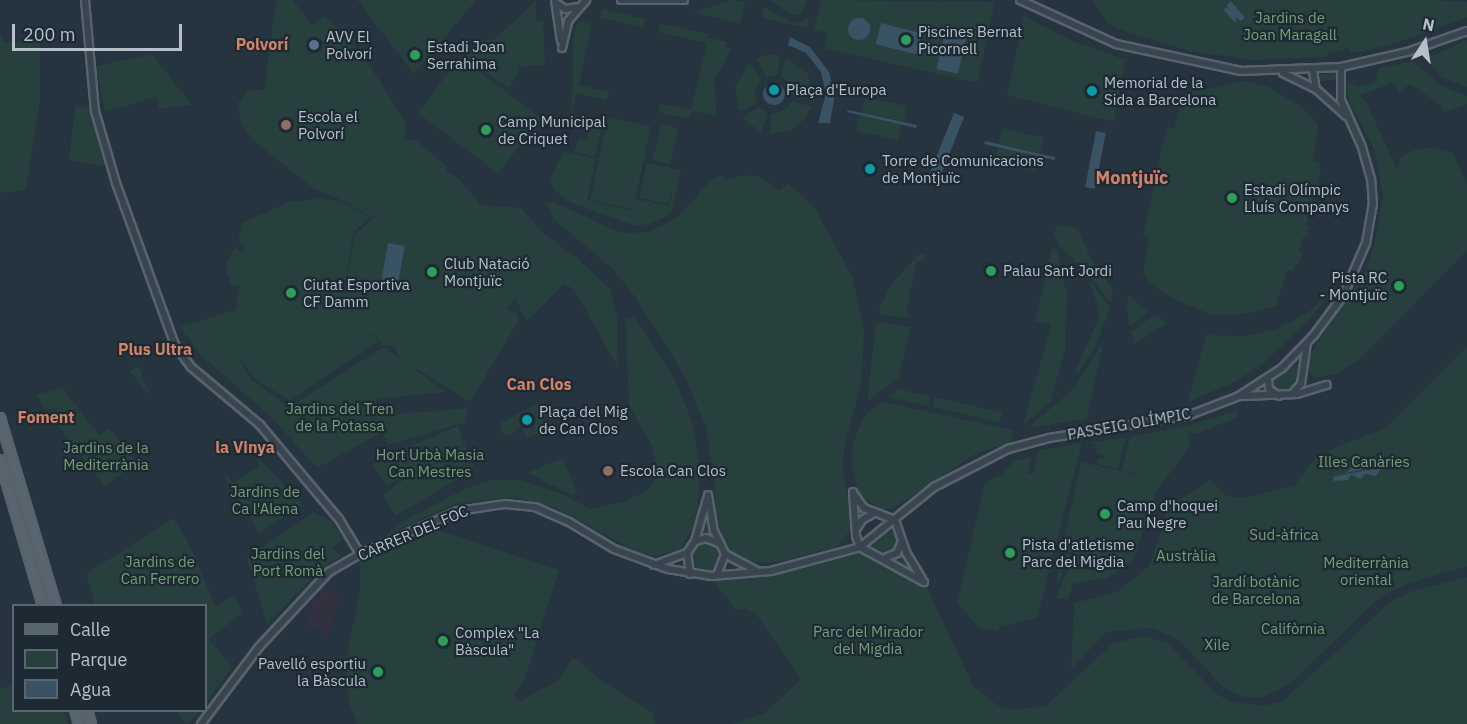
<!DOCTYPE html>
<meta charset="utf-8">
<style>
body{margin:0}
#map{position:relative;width:1467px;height:724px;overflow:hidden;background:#25343e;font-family:"IBM Plex Sans",sans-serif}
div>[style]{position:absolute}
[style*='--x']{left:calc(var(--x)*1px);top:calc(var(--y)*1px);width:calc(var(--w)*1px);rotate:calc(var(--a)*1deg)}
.medical>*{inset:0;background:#31313f}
.green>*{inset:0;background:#273f3d;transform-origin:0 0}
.round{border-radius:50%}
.water>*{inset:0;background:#395365;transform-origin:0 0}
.roads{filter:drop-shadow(2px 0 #57636c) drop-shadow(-2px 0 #57636c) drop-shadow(0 2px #57636c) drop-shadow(0 -2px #57636c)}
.minor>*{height:6px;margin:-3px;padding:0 3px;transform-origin:3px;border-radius:3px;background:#39454e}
.major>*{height:8px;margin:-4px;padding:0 4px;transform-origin:4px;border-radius:4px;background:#57656e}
.dots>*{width:16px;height:16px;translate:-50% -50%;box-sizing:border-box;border:3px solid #1e2a33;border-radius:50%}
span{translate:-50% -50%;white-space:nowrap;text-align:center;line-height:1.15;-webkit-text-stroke:4.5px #1e2a33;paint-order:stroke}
.park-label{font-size:15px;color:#749e76}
.poi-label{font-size:15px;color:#b5c0c9}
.left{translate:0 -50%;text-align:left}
.right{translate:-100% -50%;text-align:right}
.street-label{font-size:15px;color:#b5c0c9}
.neighbourhood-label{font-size:16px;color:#d28266;font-weight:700}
.quarter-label{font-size:18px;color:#d28266;font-weight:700}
.legend{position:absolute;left:12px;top:604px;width:195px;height:108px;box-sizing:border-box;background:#1e2a33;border:2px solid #5a666f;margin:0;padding:8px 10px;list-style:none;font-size:18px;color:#b5c0c9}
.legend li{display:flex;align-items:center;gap:12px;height:30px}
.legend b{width:30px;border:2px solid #5a666f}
.north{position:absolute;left:1395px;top:12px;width:60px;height:60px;-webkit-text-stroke:4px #1e2a33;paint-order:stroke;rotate:12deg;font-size:16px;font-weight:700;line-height:24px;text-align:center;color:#b5c0c9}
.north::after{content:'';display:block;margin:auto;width:21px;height:27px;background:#b5c0c9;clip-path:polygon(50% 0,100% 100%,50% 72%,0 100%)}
.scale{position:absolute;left:12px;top:24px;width:170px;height:27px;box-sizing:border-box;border:3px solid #b5c0c9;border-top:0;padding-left:8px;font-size:18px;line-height:21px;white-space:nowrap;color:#b5c0c9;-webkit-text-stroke:4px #1e2a33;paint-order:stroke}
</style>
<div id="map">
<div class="medical">
<div style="clip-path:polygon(333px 589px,340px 600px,328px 636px,322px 634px,323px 629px,306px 625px,308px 619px,303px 613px,324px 590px)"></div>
</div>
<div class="green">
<div style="clip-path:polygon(evenodd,276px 0,293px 0,312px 25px,325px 16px,360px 51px,406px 122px,404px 141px,416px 140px,447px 167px,446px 171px,460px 180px,481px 205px,521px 208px,544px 234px,576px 257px,610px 289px,617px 316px,618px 368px,574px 289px,564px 284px,526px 321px,515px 297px,507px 310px,517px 313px,519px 320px,470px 402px,410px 365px,445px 392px,376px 399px,379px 416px,467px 408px,466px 422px,388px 445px,383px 432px,317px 468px,271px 417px,200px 354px,180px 327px,235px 310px,240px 286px,231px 284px,226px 272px,227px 260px,235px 248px,242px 251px,244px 246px,238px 242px,242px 223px,289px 202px,316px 199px,338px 200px,370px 217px,353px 233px,344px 296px,355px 234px,373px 218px,337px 198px,313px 188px,255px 142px,242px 125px,237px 104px,249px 90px,264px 90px,276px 0,363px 334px,375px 334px,382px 345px,393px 345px,402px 360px,384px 347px,289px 407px,252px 380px,234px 351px,254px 378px,290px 401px,378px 341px,375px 335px,363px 334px)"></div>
<div style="clip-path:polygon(357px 0,476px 0,414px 74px)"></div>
<div style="clip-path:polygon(536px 0,536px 21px,543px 21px,545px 65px,518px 67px,519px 73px,508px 88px,466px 58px,469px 49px,480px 41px,495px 39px)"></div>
<div style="clip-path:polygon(731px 0,745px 1px,740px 24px,693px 12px)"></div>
<div style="clip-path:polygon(769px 0,807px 0,802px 13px,795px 16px)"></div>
<div style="clip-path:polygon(821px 0,995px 2px,977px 83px,824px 48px,827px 33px,814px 30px)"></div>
<div style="clip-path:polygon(1093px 0,1431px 0,1467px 2px,1467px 17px,1391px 45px,1352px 53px,1347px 47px,1341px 52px,1331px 51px,1326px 57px,1254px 60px,1194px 52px,1131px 34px,1108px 24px)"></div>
<div style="clip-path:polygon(764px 7px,795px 24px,809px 18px,807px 28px,762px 18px)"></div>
<div style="left:602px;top:9px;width:44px;height:9px;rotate:13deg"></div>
<div style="clip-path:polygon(1024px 16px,1073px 41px,1126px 60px,1113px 122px,1007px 95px)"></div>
<div style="clip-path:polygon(578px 21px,592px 24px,579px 85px,610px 92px,605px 100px,577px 93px,572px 112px,573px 39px)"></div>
<div style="clip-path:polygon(660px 23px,709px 34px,708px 37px,726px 42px,725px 47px,732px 49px,714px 79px,717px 116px,692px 111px,689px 119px,658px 112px,660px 103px,691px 110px,707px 43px,658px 32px)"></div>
<div style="clip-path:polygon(0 35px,5px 42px,40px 38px,40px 100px,26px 190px,0 193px)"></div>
<div style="clip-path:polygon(1467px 40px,1467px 87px,1441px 77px,1426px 58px)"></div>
<div style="clip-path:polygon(152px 54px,192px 105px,159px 109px,156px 97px,105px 112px,96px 66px)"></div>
<div style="clip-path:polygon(767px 55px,780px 55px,777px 75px,766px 77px,756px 59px)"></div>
<div style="left:460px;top:57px;width:101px;height:70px;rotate:37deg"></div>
<div style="clip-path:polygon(786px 57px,808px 74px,813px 100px,793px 97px,791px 85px,781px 76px)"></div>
<div style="clip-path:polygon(1414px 61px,1439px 85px,1467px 96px,1467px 104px,1444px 113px,1441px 105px,1410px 84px,1399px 92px,1394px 82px,1359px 96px,1365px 100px,1398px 171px,1399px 158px,1417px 149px,1434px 147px,1453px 153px,1467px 184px,1467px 250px,1359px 360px,1336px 374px,1316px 378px,1307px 371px,1308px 357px,1366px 270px,1374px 246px,1383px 196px,1375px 152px,1350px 103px,1346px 86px,1347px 82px,1359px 87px,1374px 83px,1379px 68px)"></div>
<div style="clip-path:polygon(750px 63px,762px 79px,755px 90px,757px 103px,739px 112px,735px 86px)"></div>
<div style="clip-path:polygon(1337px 73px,1338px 79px,1316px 82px,1317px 75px)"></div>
<div style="clip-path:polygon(1245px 81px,1269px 87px,1300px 106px,1318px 124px,1313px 161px,1319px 162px,1321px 170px,1306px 225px,1310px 226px,1307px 237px,1303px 237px,1299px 252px,1303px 253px,1299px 265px,1296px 264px,1293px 271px,1287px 270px,1276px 306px,1247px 314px,1212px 315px,1171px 298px,1148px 281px,1143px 274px,1149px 237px,1143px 236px,1162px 147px,1168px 127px,1174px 129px,1185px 93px)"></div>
<div style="left:865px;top:97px;width:43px;height:16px;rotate:12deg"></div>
<div style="clip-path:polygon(793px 101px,812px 107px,806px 118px,790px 131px,769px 134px,771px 114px,784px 111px)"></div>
<div style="clip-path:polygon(75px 107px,91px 107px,106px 166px,69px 160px)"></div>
<div style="clip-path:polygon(758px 107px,768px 113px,761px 132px,742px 118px)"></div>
<div style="left:860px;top:115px;width:43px;height:16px;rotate:13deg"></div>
<div style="left:608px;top:117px;width:44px;height:85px;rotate:12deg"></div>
<div style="left:661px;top:124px;width:18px;height:37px;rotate:13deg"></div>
<div style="clip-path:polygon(590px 125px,602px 128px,595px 156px,575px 152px,578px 139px,587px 140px)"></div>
<div style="left:1002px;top:128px;width:43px;height:16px;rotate:13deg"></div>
<div style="left:998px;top:147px;width:43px;height:16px;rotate:12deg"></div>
<div style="clip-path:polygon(564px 152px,596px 159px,587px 200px,633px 211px,636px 199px,669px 206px,673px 188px,668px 204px,639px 198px,647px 163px,681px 170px,671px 214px,650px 224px,635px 226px,572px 203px,555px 191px,549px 179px)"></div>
<div style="clip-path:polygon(721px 175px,727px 180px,744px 175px,761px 177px,779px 191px,788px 183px,814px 207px,852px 276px,864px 328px,862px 383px,845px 441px,843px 465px,852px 528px,837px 547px,774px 563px,747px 561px,728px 550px,716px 519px,714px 476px,705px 425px,684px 375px,636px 298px,612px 268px,553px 219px,547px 203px,553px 202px,621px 233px,649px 232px,678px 217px,710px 181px)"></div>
<div style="clip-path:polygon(1057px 224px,1078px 229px,1090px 257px,1113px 289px,1111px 303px,1084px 269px,1060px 247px,1054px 233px)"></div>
<div style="clip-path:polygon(1052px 248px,1057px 249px,1067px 295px,1065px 350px,1050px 403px,1023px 425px,1051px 325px,1035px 321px)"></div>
<div style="clip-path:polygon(920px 254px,925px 255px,923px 262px,917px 261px,907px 308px,909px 318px,880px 315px,879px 309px,891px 284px)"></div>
<div style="clip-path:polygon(1089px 280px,1110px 307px,1097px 343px,1078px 374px,1075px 372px,1100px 315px)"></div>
<div style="clip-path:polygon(1334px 290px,1306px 323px,1265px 362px,1237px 381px,1188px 402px,1206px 335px,1245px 336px,1276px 329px,1307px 313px)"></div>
<div style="clip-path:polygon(1128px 295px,1149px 312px,1129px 326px,1127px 309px)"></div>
<div style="clip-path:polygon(1154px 315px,1168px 322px,1135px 344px,1131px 332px)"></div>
<div style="clip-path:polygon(635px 317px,676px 382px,693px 424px,700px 473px,697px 519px,681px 549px,657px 556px,642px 554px,554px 507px,515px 497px,455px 504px,386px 535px,403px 521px,462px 490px,491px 480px,521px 480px,567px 496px,589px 509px,623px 502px,647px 491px,657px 475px,653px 448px,629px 404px,625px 318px)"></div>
<div style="clip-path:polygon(876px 322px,911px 327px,899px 377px,867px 402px)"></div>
<div style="clip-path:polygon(1103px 342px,1087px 419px,1028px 428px,1074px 388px)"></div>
<div style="clip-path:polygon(1467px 346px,1467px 566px,1407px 584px,1381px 596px,1290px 684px,1262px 698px,1241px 696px,1225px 689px,1180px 641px,1153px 628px,1107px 632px,1071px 669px,1074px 603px,1117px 592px,1150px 565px,1168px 510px,1175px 503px,1210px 480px,1227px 496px,1245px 498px,1295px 485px,1312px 462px,1334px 448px,1384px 429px)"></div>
<div style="clip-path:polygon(1293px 363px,1300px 369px,1300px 378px,1284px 392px,1276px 390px,1270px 381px)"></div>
<div style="clip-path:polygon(134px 367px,139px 367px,150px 396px,130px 372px)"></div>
<div style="clip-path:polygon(62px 387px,99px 435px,109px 428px,137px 463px,104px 486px,54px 420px,58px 407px,46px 410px,36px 395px)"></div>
<div style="clip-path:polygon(898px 389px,930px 396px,928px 406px,889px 397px)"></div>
<div style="left:935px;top:397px;width:69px;height:10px;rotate:13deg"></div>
<div style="clip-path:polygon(883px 402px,1013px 430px,1012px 443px,977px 453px,892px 509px,881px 509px,860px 496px,851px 466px,853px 442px,860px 426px,867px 413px)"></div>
<div style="clip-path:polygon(539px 403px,541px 410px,550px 407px,544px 420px,550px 430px,526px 438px,522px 428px,532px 428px,537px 420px,531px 427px,520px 426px,511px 436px,503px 434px,500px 423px)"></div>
<div style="clip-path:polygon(1236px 411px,1238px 417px,1197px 434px,1188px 433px,1190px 445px,1155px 494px,1134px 559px,1107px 578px,1073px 584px,1068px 599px,1056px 598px,1075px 553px,1062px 550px,1081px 462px,1147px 477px,1122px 470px,1130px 437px,1186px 426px)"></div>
<div style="clip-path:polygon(458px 426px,474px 469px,396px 516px,383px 495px,406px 478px,390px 454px)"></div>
<div style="clip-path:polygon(1126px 437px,1118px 469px,1097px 464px,1098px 458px,1104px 459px,1105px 455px,1096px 453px,1097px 446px,1091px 442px)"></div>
<div style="clip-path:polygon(1082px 443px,1037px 618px,1000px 627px,998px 631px,979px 628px,957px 603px,985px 482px,1001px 475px,1014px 461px,1031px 457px,1028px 473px,1032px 474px,1038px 450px)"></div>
<div style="left:389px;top:454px;width:26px;height:19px;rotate:58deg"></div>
<div style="clip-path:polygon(257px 456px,303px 505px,259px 533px,224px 477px,227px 475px,233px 483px,259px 466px)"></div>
<div style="clip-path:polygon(563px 458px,577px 492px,574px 497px,527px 472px)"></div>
<div style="clip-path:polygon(708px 505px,714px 538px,698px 538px,702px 527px)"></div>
<div style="clip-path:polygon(313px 512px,331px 521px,344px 539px,333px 547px,341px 556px,323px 567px,267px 624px,247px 558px)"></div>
<div style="clip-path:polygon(173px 518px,190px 545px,215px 606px,235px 595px,242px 613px,209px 639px,232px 667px,206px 704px,206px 606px,95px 605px,86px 574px)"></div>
<div style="clip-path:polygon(895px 527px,900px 539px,893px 553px,877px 555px,868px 548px)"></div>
<div style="clip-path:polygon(438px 530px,559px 570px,524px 681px,513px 695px,520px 701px,557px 681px,572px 659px,577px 659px,600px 680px,652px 712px,656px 724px,357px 724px,349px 702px,346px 661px,360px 588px,360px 554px)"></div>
<div class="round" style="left:691px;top:541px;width:30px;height:30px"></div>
<div style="clip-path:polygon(860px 547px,924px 582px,973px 685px,997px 705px,1013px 710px,1046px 706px,1113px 643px,1145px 636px,1168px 643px,1218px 695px,1230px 701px,1263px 706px,1283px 701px,1389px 603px,1409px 592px,1467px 577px,1467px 724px,731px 724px,765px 713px,801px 679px,758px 617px,746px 609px,735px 610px,711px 576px,765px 572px,840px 556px)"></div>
<div style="clip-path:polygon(902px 550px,906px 559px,913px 571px,892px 559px)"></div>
<div style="clip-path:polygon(1063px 553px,1071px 555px,1057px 584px,1056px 583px)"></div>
<div style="clip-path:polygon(13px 685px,14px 710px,63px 711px,67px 724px,0 724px,0 689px)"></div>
<div style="clip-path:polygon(177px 711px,200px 711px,186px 724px)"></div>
</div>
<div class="water">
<div style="clip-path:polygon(1231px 1px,1245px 18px,1241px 21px,1236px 18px,1235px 23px,1224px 10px,1226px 7px,1229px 10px,1227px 5px)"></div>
<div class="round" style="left:848px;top:18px;width:22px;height:22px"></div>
<div style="left:881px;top:23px;width:42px;height:22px;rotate:14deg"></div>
<div style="left:946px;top:28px;width:22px;height:42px;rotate:13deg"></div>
<div style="clip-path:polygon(790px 37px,810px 47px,829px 72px,835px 94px,830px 123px,818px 123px,826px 94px,821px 72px,806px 53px,788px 45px)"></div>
<div class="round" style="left:763px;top:83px;width:22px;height:22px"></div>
<div style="clip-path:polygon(848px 110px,917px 125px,916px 128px,847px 112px)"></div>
<div style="left:954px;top:113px;width:11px;height:66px;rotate:22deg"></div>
<div style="left:1096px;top:131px;width:10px;height:57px;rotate:11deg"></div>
<div style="left:985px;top:141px;width:72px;height:3px;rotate:13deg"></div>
<div style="left:388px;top:243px;width:17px;height:43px;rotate:10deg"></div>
<div style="clip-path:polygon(1384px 455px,1383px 465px,1346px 473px,1359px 460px,1369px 466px)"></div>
<div style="clip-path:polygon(1382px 467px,1376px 476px,1365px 474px,1361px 479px,1351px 475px,1348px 480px,1334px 481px,1333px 477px)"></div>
</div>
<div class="roads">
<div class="minor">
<div style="--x:85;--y:0;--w:111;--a:84.9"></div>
<div style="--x:95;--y:111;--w:75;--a:73.7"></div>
<div style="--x:116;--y:183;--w:172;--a:70"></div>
<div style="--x:175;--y:345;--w:27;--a:54"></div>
<div style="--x:191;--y:367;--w:90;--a:40"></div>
<div style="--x:260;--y:425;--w:123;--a:50"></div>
<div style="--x:339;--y:519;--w:41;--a:59"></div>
<div style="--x:555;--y:0;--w:41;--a:81.7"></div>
<div style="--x:621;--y:0;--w:63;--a:0"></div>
<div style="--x:1020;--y:0;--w:106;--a:24.6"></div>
<div style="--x:1116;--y:44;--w:128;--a:12.2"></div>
<div style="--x:1241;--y:71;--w:100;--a:-2.3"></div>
<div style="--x:1341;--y:67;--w:68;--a:-12.8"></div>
<div style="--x:1407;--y:52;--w:64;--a:-19.3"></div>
<div style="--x:556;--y:3;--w:11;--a:34"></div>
<div style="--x:565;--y:9;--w:12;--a:-9"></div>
<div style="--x:562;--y:48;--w:28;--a:-77"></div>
<div style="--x:568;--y:21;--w:28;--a:-49"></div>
<div style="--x:1313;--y:71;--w:18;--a:81"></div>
<div style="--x:1283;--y:73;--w:37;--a:26"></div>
<div style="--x:1316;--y:89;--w:40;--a:42"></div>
<div style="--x:1268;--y:378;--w:11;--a:85"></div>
<div style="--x:1269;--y:389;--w:12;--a:35"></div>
<div style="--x:1292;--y:394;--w:13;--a:-48"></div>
<div style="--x:1301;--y:384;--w:41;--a:-81.7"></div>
<div style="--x:1240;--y:396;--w:57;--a:-2"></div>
<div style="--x:1297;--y:394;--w:31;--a:-17"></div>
<div style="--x:853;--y:492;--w:44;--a:86.1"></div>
<div style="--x:856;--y:536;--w:12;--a:70"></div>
<div style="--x:860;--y:547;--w:73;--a:28.7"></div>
<div style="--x:853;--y:493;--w:19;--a:54"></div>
<div style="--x:864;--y:508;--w:33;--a:21"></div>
<div style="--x:895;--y:520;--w:36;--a:71"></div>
<div style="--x:907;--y:554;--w:29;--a:59"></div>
<div style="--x:708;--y:495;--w:36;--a:81"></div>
<div style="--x:714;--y:531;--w:25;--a:64"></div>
<div style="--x:725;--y:554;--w:36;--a:28"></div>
<div style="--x:857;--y:528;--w:9;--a:-58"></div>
<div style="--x:862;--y:520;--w:14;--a:-30"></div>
<div style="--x:695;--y:541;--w:11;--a:-15"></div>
<div style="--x:706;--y:538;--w:13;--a:23"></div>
<div style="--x:885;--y:558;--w:13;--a:-23"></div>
<div style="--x:897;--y:553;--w:12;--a:-66"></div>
<div style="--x:654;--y:565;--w:35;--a:-20"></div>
<div style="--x:690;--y:574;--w:21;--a:-98"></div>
<div style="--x:687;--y:553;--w:14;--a:-56"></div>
<div style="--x:695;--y:541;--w:44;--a:-74.1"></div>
<div style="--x:717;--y:575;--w:22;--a:-69"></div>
<div style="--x:201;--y:724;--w:96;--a:-53"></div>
<div style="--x:259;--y:647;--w:103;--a:-47"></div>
<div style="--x:329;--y:572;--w:36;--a:-30"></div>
<div style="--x:360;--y:554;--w:107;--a:-23.7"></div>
<div style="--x:458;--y:511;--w:48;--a:-8.5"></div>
<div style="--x:505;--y:504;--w:30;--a:6"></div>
<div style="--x:535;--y:507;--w:37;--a:24"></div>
<div style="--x:569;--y:522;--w:52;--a:31"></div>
<div style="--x:614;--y:549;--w:58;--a:20.3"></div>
<div style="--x:668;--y:569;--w:44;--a:9.2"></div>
<div style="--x:711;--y:576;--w:60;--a:-4.8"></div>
<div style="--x:771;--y:571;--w:92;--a:-15.1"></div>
<div style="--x:860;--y:547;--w:95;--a:-39"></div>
<div style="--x:934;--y:487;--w:83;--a:-27.2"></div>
<div style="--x:1008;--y:449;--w:42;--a:-15"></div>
<div style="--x:1049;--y:438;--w:140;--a:-9.1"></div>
<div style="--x:1187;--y:416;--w:56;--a:-21"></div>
<div style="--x:1239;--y:396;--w:51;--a:-33.1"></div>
<div style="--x:1282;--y:368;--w:46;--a:-45.9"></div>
<div style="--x:1314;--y:335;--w:49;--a:-53.4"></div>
<div style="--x:1343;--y:296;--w:58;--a:-66.5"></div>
<div style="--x:1366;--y:243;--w:39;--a:-80"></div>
<div style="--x:1373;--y:205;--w:26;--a:-94"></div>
<div style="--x:1371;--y:179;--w:33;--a:-106"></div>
<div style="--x:1362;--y:147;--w:51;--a:-114.1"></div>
<div style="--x:1341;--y:100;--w:33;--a:-90"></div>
</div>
<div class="major">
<div style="--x:0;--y:418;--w:196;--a:73.4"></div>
<div style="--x:0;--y:460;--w:152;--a:73.6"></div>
<div style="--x:75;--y:710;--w:15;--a:74"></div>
<div style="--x:87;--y:710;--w:15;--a:74"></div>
</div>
</div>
<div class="dots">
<div style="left:906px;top:40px;background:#2e9e5b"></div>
<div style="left:314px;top:45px;background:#5c6f8a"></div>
<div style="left:415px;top:55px;background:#2e9e5b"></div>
<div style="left:774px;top:90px;background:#0f9aa8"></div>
<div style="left:1092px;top:91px;background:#0f9aa8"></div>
<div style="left:286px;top:125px;background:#8d6e63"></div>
<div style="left:486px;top:130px;background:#2e9e5b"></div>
<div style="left:870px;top:169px;background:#0f9aa8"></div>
<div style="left:1232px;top:198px;background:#2e9e5b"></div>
<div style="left:991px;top:271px;background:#2e9e5b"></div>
<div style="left:432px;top:272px;background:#2e9e5b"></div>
<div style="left:1399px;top:286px;background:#2e9e5b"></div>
<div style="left:291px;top:293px;background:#2e9e5b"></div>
<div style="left:527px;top:420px;background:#0f9aa8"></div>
<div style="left:608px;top:471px;background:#8d6e63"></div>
<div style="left:1105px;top:514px;background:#2e9e5b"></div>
<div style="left:1010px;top:553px;background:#2e9e5b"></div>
<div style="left:443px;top:641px;background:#2e9e5b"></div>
<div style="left:378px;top:672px;background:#2e9e5b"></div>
</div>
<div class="park-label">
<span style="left:1290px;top:26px">Jardins de<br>Joan Maragall</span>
<span style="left:340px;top:417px">Jardins del Tren<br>de la Potassa</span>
<span style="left:106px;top:456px">Jardins de la<br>Mediterrània</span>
<span style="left:430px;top:463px">Hort Urbà Masia<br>Can Mestres</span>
<span style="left:1364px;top:462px">Illes Canàries</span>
<span style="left:265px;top:500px">Jardins de<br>Ca l'Alena</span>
<span style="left:1284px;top:535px">Sud-àfrica</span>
<span style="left:288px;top:562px">Jardins del<br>Port Romà</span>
<span style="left:1186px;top:556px">Austràlia</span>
<span style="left:160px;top:570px">Jardins de<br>Can Ferrero</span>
<span style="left:1366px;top:571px">Mediterrània<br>oriental</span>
<span style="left:1256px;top:590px">Jardí botànic<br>de Barcelona</span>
<span style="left:1293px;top:629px">Califòrnia</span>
<span style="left:868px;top:640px">Parc del Mirador<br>del Migdia</span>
<span style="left:1217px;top:645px">Xile</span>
</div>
<div class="poi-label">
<span class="left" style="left:918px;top:40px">Piscines Bernat<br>Picornell</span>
<span class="left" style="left:326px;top:45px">AVV El<br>Polvorí</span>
<span class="left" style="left:427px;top:55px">Estadi Joan<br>Serrahima</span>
<span class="left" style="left:1104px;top:91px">Memorial de la<br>Sida a Barcelona</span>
<span class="left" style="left:786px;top:90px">Plaça d'Europa</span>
<span class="left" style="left:298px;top:125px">Escola el<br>Polvorí</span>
<span class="left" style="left:498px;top:130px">Camp Municipal<br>de Criquet</span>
<span class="left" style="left:882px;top:169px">Torre de Comunicacions<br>de Montjuïc</span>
<span class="left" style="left:1244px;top:198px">Estadi Olímpic<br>Lluís Companys</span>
<span class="left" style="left:444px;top:272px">Club Natació<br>Montjuïc</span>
<span class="left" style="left:1003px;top:271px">Palau Sant Jordi</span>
<span class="right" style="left:1387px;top:286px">Pista RC<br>- Montjuïc</span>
<span class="left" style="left:303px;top:293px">Ciutat Esportiva<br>CF Damm</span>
<span class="left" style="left:539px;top:420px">Plaça del Mig<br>de Can Clos</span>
<span class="left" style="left:620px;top:471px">Escola Can Clos</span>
<span class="left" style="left:1117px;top:514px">Camp d'hoquei<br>Pau Negre</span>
<span class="left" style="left:1022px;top:553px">Pista d'atletisme<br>Parc del Migdia</span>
<span class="left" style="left:455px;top:641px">Complex "La<br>Bàscula"</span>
<span class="right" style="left:366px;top:672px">Pavelló esportiu<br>la Bàscula</span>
</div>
<div class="street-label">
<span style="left:1129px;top:424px;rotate:-10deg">PASSEIG OLÍMPIC</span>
<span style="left:413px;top:533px;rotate:-23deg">CARRER DEL FOC</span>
</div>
<div class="neighbourhood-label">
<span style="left:262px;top:44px">Polvorí</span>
<span style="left:155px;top:349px">Plus Ultra</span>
<span style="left:539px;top:384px">Can Clos</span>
<span style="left:46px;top:417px">Foment</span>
<span style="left:245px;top:447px">la Vinya</span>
</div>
<div class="quarter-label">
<span style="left:1132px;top:178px">Montjuïc</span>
</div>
<ul class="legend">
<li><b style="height:8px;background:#57656e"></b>Calle</li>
<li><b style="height:16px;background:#273f3d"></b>Parque</li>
<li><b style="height:16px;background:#395365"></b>Agua</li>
</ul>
<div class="north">N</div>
<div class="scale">200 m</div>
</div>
